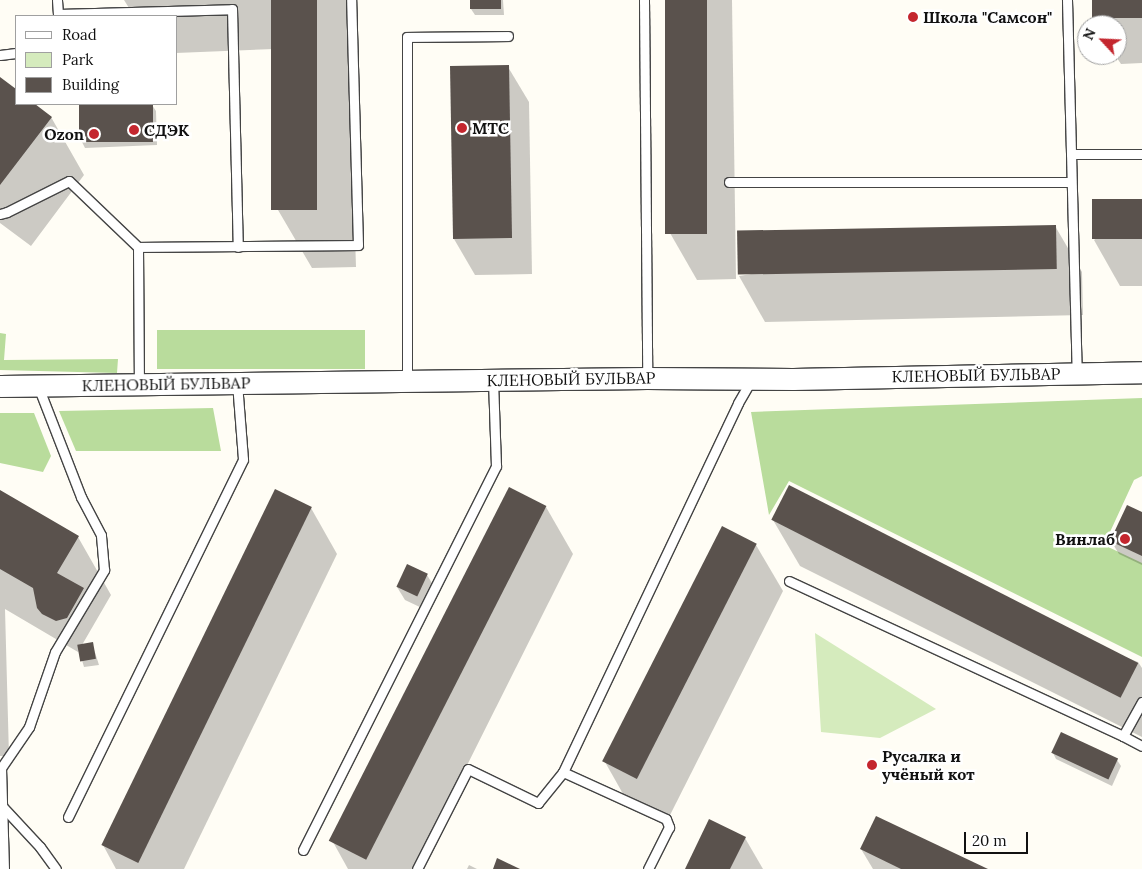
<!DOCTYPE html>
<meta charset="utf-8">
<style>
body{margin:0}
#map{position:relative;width:1142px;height:869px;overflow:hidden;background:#fffdf5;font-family:Lora,serif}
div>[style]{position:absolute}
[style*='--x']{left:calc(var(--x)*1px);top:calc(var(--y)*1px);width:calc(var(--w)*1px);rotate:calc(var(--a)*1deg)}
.green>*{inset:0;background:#d5ebbd}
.forest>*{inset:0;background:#b9dc9c;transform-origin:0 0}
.shadow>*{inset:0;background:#0003}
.building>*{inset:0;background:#5a524d;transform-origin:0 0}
.roads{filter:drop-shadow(1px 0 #444) drop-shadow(-1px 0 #444) drop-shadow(0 1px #444) drop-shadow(0 -1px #444)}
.service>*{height:9px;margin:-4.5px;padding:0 4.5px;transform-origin:4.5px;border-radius:4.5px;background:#fff}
.tertiary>*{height:21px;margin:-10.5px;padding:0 10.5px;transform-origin:10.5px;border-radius:10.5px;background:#fff}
.dots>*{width:14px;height:14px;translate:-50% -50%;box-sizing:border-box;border:2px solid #fff;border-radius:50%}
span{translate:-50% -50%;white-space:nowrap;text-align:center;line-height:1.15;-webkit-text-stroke:5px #fff;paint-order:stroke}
.poi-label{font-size:16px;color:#111;font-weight:700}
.left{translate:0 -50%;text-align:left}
.right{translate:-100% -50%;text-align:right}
.street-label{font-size:16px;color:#111}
.legend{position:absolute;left:15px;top:15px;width:162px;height:90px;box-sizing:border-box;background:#fff;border:1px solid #a0a0a0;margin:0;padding:6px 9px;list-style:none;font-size:15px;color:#111}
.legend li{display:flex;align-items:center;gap:10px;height:25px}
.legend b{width:25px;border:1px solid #a0a0a0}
.north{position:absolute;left:1077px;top:15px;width:50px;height:50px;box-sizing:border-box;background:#fff;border:1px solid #a0a0a0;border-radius:50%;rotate:295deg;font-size:14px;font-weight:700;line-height:20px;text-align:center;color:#111}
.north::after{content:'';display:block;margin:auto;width:18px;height:22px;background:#c4262e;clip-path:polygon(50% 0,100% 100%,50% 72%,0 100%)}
.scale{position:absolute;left:964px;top:832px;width:64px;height:22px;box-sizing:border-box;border:2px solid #111;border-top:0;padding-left:6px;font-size:15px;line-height:18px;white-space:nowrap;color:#111;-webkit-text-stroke:4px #fff;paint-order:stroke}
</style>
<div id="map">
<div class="green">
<i style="clip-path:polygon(815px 633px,936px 709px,880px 738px,821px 732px)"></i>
</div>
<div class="forest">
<i style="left:157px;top:330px;width:208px;height:39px"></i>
<i style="clip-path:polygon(0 333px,6px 334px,4px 360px,118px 359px,117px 373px,0 370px)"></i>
<i style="clip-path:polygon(1142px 398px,1142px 476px,1134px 480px,1104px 545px,1142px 563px,1142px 657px,789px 481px,769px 515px,751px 412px)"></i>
<i style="clip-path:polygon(213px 408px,221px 451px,76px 451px,59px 411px)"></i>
<i style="clip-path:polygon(0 413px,34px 413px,51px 456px,43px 472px,0 463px)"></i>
</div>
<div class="shadow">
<i style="clip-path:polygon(124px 0,346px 0,348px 5px,356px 267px,312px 268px,278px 210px,274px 49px,176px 53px,176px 16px,134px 16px)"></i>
<i style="clip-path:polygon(471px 0,503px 0,504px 15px,475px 15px,471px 9px)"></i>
<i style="clip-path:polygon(667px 0,732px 0,736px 279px,697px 280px,670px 233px)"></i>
<i style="clip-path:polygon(1094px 0,1142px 0,1142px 63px,1121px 64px,1115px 55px,1117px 25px,1098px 25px,1094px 18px)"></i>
<i style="clip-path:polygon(508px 67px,529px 102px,532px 274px,475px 275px,454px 239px,451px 68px)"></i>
<i style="clip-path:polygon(0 78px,16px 91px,16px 104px,33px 104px,51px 117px,84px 175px,31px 246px,0 223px)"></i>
<i style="clip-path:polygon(80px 104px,152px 105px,156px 111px,157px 145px,85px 148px,82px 142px)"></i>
<i style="clip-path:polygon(1142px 200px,1142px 286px,1120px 286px,1094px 240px)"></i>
<i style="clip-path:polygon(1055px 226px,1082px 272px,1083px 315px,765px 322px,739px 276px)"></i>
<i style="clip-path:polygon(0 491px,78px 537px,111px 595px,82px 645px,92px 643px,99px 665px,84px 667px,79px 650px,78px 652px,5px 609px,9px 756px,0 756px)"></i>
<i style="clip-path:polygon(546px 507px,573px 554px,415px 869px,348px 869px,333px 842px)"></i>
<i style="clip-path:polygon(311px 508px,337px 554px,184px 869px,116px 869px,103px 845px)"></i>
<i style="clip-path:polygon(1142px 513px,1142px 565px,1119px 554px,1111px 541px)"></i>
<i style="clip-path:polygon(773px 520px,1138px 662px,1142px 668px,1142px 737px,800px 566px)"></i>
<i style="clip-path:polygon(756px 545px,783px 591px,665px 825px,631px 808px,605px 762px)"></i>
<i style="clip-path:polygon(427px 575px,435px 588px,424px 609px,405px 600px,397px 587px)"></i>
<i style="clip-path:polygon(1053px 753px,1117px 760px,1121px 766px,1112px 786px,1056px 759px)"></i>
<i style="clip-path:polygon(745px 838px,763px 869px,686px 869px)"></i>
<i style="clip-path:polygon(861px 849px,985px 869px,873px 869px)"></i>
<i style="clip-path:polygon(469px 865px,477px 869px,467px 869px)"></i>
</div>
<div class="building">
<i style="left:271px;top:0;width:46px;height:210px"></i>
<i style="left:470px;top:0;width:31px;height:9px"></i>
<i style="left:665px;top:0;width:42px;height:234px"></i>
<i style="left:1092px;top:0;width:50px;height:18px"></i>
<i style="left:509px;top:65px;width:173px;height:59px;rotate:89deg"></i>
<i style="clip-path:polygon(0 77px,16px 89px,16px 104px,35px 104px,52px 117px,0 185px)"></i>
<i style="left:79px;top:104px;width:74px;height:38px"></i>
<i style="left:1142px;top:199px;width:40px;height:50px;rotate:90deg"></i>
<i style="left:1056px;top:225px;width:44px;height:319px;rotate:89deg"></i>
<i style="left:789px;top:485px;width:392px;height:39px;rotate:27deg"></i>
<i style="left:509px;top:487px;width:42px;height:397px;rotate:27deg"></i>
<i style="left:275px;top:489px;width:41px;height:396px;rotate:26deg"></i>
<i style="clip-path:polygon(0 490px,79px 536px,57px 573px,84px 588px,67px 618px,56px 621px,42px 614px,37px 608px,33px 588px,0 569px)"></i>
<i style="clip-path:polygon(1127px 505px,1142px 512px,1142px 556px,1110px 541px)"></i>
<i style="left:722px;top:526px;width:39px;height:264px;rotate:27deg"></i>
<i style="left:407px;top:564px;width:23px;height:25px;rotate:25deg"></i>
<i style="left:93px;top:642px;width:17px;height:16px;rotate:80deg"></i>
<i style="left:1061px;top:732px;width:63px;height:23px;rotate:25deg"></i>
<i style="clip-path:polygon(876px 816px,988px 869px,901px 869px,860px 849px)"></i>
<i style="clip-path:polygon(709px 819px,746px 837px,730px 869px,685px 869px)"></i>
<i style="clip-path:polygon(497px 858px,520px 869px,493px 869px)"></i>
</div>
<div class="roads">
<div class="service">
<i style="--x:57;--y:0;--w:14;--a:86"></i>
<i style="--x:644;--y:0;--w:377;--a:89.5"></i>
<i style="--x:1067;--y:0;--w:373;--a:88.5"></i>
<i style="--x:58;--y:16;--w:2;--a:-90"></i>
<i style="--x:58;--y:14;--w:174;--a:-1.6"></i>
<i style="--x:232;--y:9;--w:238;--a:88.6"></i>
<i style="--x:0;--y:55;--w:16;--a:-7"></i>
<i style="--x:1071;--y:154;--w:71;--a:0"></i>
<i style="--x:729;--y:182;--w:342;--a:0"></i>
<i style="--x:0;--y:214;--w:7;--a:-16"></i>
<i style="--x:7;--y:212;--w:69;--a:-26.6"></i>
<i style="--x:69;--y:181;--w:95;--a:43.7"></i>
<i style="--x:138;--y:247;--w:137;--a:89.6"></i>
<i style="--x:138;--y:247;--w:220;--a:-0.5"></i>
<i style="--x:358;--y:245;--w:245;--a:-91.6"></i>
<i style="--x:407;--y:381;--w:344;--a:-90"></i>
<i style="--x:407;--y:37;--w:101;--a:-0.6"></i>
<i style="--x:789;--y:581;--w:368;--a:24.9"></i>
<i style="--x:1123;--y:736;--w:39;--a:-61"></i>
<i style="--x:1123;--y:736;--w:21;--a:28"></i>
<i style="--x:563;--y:772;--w:113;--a:24.5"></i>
<i style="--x:666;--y:819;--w:9;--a:69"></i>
<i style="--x:669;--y:827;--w:47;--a:116.6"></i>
<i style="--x:1;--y:805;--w:57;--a:47.1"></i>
<i style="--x:40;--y:847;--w:27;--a:54"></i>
<i style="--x:68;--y:817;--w:398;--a:-63.9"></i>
<i style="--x:243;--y:459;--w:76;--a:-94.5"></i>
<i style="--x:303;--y:850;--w:430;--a:-63.3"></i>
<i style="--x:496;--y:466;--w:86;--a:-92"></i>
<i style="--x:4;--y:869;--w:101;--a:-91.7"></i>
<i style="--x:1;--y:768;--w:50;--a:-55.7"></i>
<i style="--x:29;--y:727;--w:79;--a:-70.9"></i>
<i style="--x:55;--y:652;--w:96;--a:-59.1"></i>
<i style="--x:104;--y:570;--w:35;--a:-95"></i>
<i style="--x:101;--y:535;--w:43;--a:-117.8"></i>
<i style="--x:81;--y:497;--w:119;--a:-111.2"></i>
<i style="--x:417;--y:869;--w:112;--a:-63"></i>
<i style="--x:468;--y:769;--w:78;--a:25.9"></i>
<i style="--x:538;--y:803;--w:40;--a:-51"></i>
<i style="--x:563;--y:772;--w:408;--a:-64.6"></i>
<i style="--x:738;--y:403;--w:28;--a:-60"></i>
</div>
<div class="tertiary">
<i style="--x:0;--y:386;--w:647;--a:-0.71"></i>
<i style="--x:647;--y:378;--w:146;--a:0.4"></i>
<i style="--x:793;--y:379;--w:349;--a:-1.1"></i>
</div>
</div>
<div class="dots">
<i style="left:913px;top:17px;background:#c4262e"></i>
<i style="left:462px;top:128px;background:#c4262e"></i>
<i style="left:134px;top:130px;background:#c4262e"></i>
<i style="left:94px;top:134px;background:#c4262e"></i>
<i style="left:1125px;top:539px;background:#c4262e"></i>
<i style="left:872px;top:765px;background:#c4262e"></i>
</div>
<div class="poi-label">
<span class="left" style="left:923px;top:17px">Школа "Самсон"</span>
<span class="left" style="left:472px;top:128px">МТС</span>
<span class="left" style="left:144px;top:130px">СДЭК</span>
<span class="right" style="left:84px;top:134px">Ozon</span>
<span class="right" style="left:1115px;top:539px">Винлаб</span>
<span class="left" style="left:882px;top:765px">Русалка и<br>учёный кот</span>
</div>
<div class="street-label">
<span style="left:976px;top:375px;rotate:-1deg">КЛЕНОВЫЙ БУЛЬВАР</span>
<span style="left:571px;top:379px;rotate:-1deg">КЛЕНОВЫЙ БУЛЬВАР</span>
<span style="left:166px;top:384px;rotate:-1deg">КЛЕНОВЫЙ БУЛЬВАР</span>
</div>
<ul class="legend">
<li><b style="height:6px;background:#fff"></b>Road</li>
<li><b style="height:14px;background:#d5ebbd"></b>Park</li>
<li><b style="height:14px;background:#5a524d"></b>Building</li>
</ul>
<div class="north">N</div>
<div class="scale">20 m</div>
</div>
